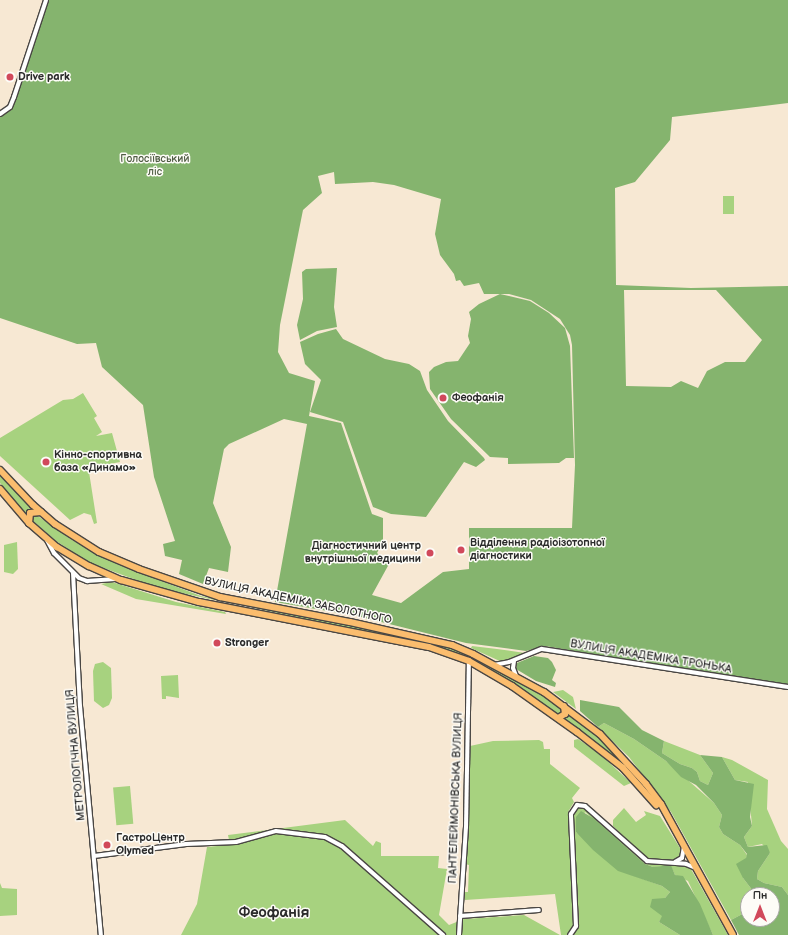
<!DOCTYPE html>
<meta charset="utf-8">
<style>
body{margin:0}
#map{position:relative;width:788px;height:935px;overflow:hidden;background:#f7e8d3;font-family:"Balsamiq Sans",sans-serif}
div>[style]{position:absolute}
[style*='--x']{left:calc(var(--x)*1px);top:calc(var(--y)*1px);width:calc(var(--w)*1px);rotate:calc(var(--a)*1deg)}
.green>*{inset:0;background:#a7d27f;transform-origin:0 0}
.forest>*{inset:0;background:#85b46e}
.roads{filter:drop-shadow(1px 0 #4a4744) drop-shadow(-1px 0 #4a4744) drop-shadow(0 1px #4a4744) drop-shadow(0 -1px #4a4744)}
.minor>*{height:4px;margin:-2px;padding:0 2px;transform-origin:2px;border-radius:2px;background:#fff}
.highway>*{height:6px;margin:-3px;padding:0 3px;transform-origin:3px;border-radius:3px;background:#fbbd6e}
.dots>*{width:11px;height:11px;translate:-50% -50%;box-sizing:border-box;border:2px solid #fdfcf7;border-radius:50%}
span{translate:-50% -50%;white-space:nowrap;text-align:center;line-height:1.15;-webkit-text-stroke:3px #fdfcf7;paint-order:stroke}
.poi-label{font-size:11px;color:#2b2b2b;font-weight:700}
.left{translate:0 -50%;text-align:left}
.right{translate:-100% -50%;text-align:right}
.park-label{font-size:11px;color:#505d44}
.street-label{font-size:11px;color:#2b2b2b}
.district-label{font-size:15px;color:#2b2b2b;font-weight:700}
.north{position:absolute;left:740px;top:887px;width:40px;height:40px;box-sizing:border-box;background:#fdfcf7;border:1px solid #a9a8a5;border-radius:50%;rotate:0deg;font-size:11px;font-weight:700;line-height:16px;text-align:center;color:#2b2b2b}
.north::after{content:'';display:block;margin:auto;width:14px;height:18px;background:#d1495b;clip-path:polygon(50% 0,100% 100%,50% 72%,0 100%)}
</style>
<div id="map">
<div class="green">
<i style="left:723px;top:196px;width:11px;height:18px"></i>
<i style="clip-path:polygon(83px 393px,97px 416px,94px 418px,102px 432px,96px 436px,112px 433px,120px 462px,99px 466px,89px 472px,97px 523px,94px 524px,91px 515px,84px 513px,70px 520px,0 456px,0 438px,63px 400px,73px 399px)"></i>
<i style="clip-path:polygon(0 476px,31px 508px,26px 514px,0 483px)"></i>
<i style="clip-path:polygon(35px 514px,72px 540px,119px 565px,201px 596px,243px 606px,158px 588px,90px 563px,56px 541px,32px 520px,31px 516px)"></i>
<i style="clip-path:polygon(17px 542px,18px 569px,13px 574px,4px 572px,4px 545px)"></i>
<i style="clip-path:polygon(112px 582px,176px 602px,225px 612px,226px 614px,136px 599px,101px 584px)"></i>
<i style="clip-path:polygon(245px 606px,350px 625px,448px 648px,476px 658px,530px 687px,559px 706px,562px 713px,558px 714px,486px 666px,447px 649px)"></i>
<i style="clip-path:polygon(472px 646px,497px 649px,525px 653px,502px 662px,471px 648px)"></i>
<i style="clip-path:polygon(103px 662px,111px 668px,112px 698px,109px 705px,103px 708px,94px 701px,93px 671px,95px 664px)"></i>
<i style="clip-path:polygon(178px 675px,179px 698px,166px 696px,166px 699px,162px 699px,161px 676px)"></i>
<i style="clip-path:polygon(563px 690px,573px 697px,576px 709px,553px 692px)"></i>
<i style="clip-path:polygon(569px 714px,586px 725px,617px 754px,651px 794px,616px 759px,564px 719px)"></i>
<i style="clip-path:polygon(604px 723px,634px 739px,666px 761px,714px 803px,722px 815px,719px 827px,723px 834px,740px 845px,747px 855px,743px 878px,756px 895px,748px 895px,748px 911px,731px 920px,671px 812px,629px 757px,598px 727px)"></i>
<i style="clip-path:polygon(578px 739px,600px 754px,631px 783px,624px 786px,574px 747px,574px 740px)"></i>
<i style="clip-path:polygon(539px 740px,543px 742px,544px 749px,550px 749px,550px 764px,580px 788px,572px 798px,574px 802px,568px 812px,574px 926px,567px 935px,561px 935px,555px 894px,465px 900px,464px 892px,468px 892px,469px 865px,465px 864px,470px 746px,493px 741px)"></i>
<i style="clip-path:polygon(664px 741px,700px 755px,713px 773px,708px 785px,700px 781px,697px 772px,692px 768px,680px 764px,662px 753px)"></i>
<i style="clip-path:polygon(722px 757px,732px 760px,768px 780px,767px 809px,781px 841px,788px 849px,788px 895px,782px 887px,764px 883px,757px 879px,758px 871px,770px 853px,762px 844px,748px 847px,744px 837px,752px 826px,748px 782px,735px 780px)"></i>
<i style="left:130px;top:786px;width:38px;height:17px;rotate:85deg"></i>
<i style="clip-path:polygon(578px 806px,585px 808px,646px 863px,683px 866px,691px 869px,728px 935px,713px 935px,688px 881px,675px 875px,671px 866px,653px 867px,645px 864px,585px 812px,576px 832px,632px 875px,662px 886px,670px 892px,665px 898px,663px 916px,659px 922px,680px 935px,573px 935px,579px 925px,573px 814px)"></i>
<i style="clip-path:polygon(624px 808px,636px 822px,646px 815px,644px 811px,660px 816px,680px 848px,681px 857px,674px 861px,647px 859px,613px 826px,613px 820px)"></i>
<i style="clip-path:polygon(345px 820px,373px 846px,376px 841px,381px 843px,381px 856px,439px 856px,438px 868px,447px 869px,439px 915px,449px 925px,464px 919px,524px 915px,560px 935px,181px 935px,197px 904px,207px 847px,237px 844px,236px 839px,229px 840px,228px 835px)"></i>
<i style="clip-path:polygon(0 883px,2px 888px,17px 889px,17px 915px,0 916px)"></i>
</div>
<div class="forest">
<i style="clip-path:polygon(evenodd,47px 0,788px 0,788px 103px,672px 117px,670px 140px,635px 182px,615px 188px,616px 285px,691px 288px,788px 286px,788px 685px,672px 668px,545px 646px,526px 651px,466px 643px,357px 616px,275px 602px,307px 424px,284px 419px,229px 444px,224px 449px,213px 503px,231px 547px,228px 572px,209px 568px,203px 584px,179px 574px,182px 560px,165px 556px,163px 544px,175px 541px,154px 477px,143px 405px,102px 367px,96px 343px,77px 344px,0 318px,0 116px,13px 103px,47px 0,334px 172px,335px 184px,373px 182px,394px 185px,441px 199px,435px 234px,440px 255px,454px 274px,456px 281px,460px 280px,464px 286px,479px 283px,484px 294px,509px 294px,531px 300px,560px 319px,570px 335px,572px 345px,575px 465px,572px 528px,469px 528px,469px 569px,443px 572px,401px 603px,372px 595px,389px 564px,377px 553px,383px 541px,383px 518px,372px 514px,341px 423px,309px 416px,315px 381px,289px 373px,278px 352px,280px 325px,303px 210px,322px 193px,318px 176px,334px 172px,47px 0,624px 290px,716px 290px,762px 340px,745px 362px,725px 362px,707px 371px,698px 388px,681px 381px,671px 387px,626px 386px,624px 290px)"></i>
<i style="clip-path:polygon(337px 268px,334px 307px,337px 327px,317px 331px,300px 340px,297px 325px,303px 299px,302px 272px,306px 269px)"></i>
<i style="clip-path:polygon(500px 294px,530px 301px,549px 313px,565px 328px,570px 346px,574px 458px,566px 458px,559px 463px,508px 464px,508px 458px,490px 457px,451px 419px,430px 389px,429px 372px,434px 367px,446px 362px,458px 361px,470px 343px,468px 336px,471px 319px,469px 312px,479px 304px)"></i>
<i style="clip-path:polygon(336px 329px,343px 339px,385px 359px,409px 364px,420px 371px,427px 390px,448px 421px,484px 458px,485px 460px,476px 467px,464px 462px,426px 517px,391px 514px,373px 507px,343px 422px,310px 412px,321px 380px,305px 364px,300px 342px,318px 334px)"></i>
<i style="clip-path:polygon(534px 656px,548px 658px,552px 662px,556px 670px,552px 680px,556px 683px,555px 687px,536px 681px,516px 669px,517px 663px)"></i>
<i style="clip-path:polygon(580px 700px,619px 707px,642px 730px,664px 741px,662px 753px,680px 764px,692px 768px,697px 772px,700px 781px,708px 785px,713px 773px,700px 755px,722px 757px,735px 780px,754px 784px,750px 817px,752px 826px,744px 837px,748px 847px,767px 845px,770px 853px,758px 871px,757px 879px,764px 883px,782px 887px,788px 895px,788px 935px,739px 935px,731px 920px,748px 911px,748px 919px,772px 919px,772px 895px,756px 895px,743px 878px,736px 864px,746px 858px,747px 854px,740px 845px,723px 834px,719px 827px,722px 815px,714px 803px,696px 785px,681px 777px,666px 761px,634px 739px,604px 723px,598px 727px,580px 711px)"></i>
<i style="clip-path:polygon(581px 811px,593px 818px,645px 864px,653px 867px,671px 865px,675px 875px,683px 876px,700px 904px,713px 935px,680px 935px,659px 922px,662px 916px,650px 907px,652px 899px,665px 898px,670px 892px,662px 886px,618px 871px,593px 850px,576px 832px,576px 817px)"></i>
</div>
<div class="roads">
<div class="minor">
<i style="--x:0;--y:114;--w:12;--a:-35"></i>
<i style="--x:10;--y:107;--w:11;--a:-68"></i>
<i style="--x:14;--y:97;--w:102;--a:-71.7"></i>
<i style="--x:47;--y:540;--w:15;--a:62"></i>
<i style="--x:54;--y:553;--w:35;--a:45"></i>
<i style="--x:79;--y:578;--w:9;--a:21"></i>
<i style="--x:87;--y:581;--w:28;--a:-4"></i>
<i style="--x:73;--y:573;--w:133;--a:87"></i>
<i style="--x:80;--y:706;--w:230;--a:84.8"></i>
<i style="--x:514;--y:661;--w:7;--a:98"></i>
<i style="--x:513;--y:668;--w:9;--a:69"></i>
<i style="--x:494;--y:665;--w:15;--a:-11"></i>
<i style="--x:509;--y:662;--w:35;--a:-22"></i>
<i style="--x:542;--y:649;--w:249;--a:8.8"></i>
<i style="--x:94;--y:856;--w:93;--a:-7.4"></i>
<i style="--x:186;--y:844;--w:50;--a:-2.3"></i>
<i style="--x:236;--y:842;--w:41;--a:-15.4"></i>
<i style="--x:276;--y:831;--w:49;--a:7"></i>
<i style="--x:325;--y:837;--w:19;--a:28"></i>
<i style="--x:342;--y:846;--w:135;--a:41.4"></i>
<i style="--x:675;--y:862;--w:8;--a:-30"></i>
<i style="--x:682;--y:858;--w:11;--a:-80"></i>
<i style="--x:460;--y:916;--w:79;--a:-4.3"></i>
<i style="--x:459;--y:935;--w:108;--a:-86.3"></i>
<i style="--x:466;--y:827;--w:166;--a:-89"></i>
<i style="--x:570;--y:935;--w:11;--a:-56"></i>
<i style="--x:576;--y:926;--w:112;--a:-92.6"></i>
<i style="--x:571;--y:814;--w:11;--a:-56"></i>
<i style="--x:577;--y:805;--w:8;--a:7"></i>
<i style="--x:585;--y:806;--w:83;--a:41.6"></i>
<i style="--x:647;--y:861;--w:39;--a:4"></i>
<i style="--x:686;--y:864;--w:11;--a:22"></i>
</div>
<div class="highway">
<i style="--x:0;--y:470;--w:48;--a:46.7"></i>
<i style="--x:33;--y:505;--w:29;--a:41"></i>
<i style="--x:55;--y:524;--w:52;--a:32.5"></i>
<i style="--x:99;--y:552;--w:43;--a:23"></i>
<i style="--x:139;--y:569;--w:86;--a:19.1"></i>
<i style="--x:220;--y:597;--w:132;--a:10.9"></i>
<i style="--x:350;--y:622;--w:105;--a:12.7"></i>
<i style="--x:452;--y:645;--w:23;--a:23"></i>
<i style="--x:473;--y:654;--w:81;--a:28.2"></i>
<i style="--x:544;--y:692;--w:70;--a:36.9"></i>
<i style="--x:600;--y:734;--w:68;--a:47.4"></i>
<i style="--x:646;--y:784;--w:25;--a:53"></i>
<i style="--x:661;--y:804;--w:149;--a:61.2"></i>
<i style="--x:0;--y:489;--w:45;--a:49.5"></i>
<i style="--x:29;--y:523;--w:37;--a:41"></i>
<i style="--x:57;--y:547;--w:37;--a:31"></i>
<i style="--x:89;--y:566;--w:35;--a:24"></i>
<i style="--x:121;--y:580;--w:81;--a:15.8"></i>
<i style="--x:199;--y:602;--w:234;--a:11.1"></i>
<i style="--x:429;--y:647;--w:42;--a:19.3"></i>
<i style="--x:469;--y:661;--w:50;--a:30.2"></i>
<i style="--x:512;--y:686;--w:80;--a:35.3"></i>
<i style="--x:577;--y:732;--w:58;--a:38"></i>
<i style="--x:623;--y:768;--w:50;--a:48.3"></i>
<i style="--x:29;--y:523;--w:10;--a:-84"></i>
<i style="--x:30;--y:513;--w:11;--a:-5"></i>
<i style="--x:558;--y:718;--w:8;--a:-30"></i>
<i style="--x:565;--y:714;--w:8;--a:-97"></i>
</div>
</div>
<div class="dots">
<i style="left:10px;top:77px;background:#d1495b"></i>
<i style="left:443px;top:398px;background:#d1495b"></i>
<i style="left:46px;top:462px;background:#d1495b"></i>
<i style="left:461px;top:550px;background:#d1495b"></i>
<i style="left:430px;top:553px;background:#d1495b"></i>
<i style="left:217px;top:643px;background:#d1495b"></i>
<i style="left:107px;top:845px;background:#d1495b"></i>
</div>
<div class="poi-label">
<span class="left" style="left:18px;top:77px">Drive park</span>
<span class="left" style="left:452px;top:398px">Феофанія</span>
<span class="left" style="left:54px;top:462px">Кінно-спортивна<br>база «Динамо»</span>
<span class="left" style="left:470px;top:550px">Відділення радіоізотопної<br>діагностики</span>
<span class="right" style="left:421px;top:553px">Діагностичний центр<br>внутрішньої медицини</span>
<span class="left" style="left:225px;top:643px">Stronger</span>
<span class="left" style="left:116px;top:845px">ГастроЦентр<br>Olymed</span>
</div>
<div class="park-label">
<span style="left:155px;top:166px">Голосіївський<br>ліс</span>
</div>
<div class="street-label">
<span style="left:298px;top:601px;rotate:12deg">ВУЛИЦЯ АКАДЕМІКА ЗАБОЛОТНОГО</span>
<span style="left:651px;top:657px;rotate:9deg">ВУЛИЦЯ АКАДЕМІКА ТРОНЬКА</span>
<span style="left:76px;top:755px;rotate:-95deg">МЕТРОЛОГІЧНА ВУЛИЦЯ</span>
<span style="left:456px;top:798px;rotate:-88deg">ПАНТЕЛЕЙМОНІВСЬКА ВУЛИЦЯ</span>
</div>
<div class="district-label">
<span style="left:274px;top:913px">Феофанія</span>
</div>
<div class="north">Пн</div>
</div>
